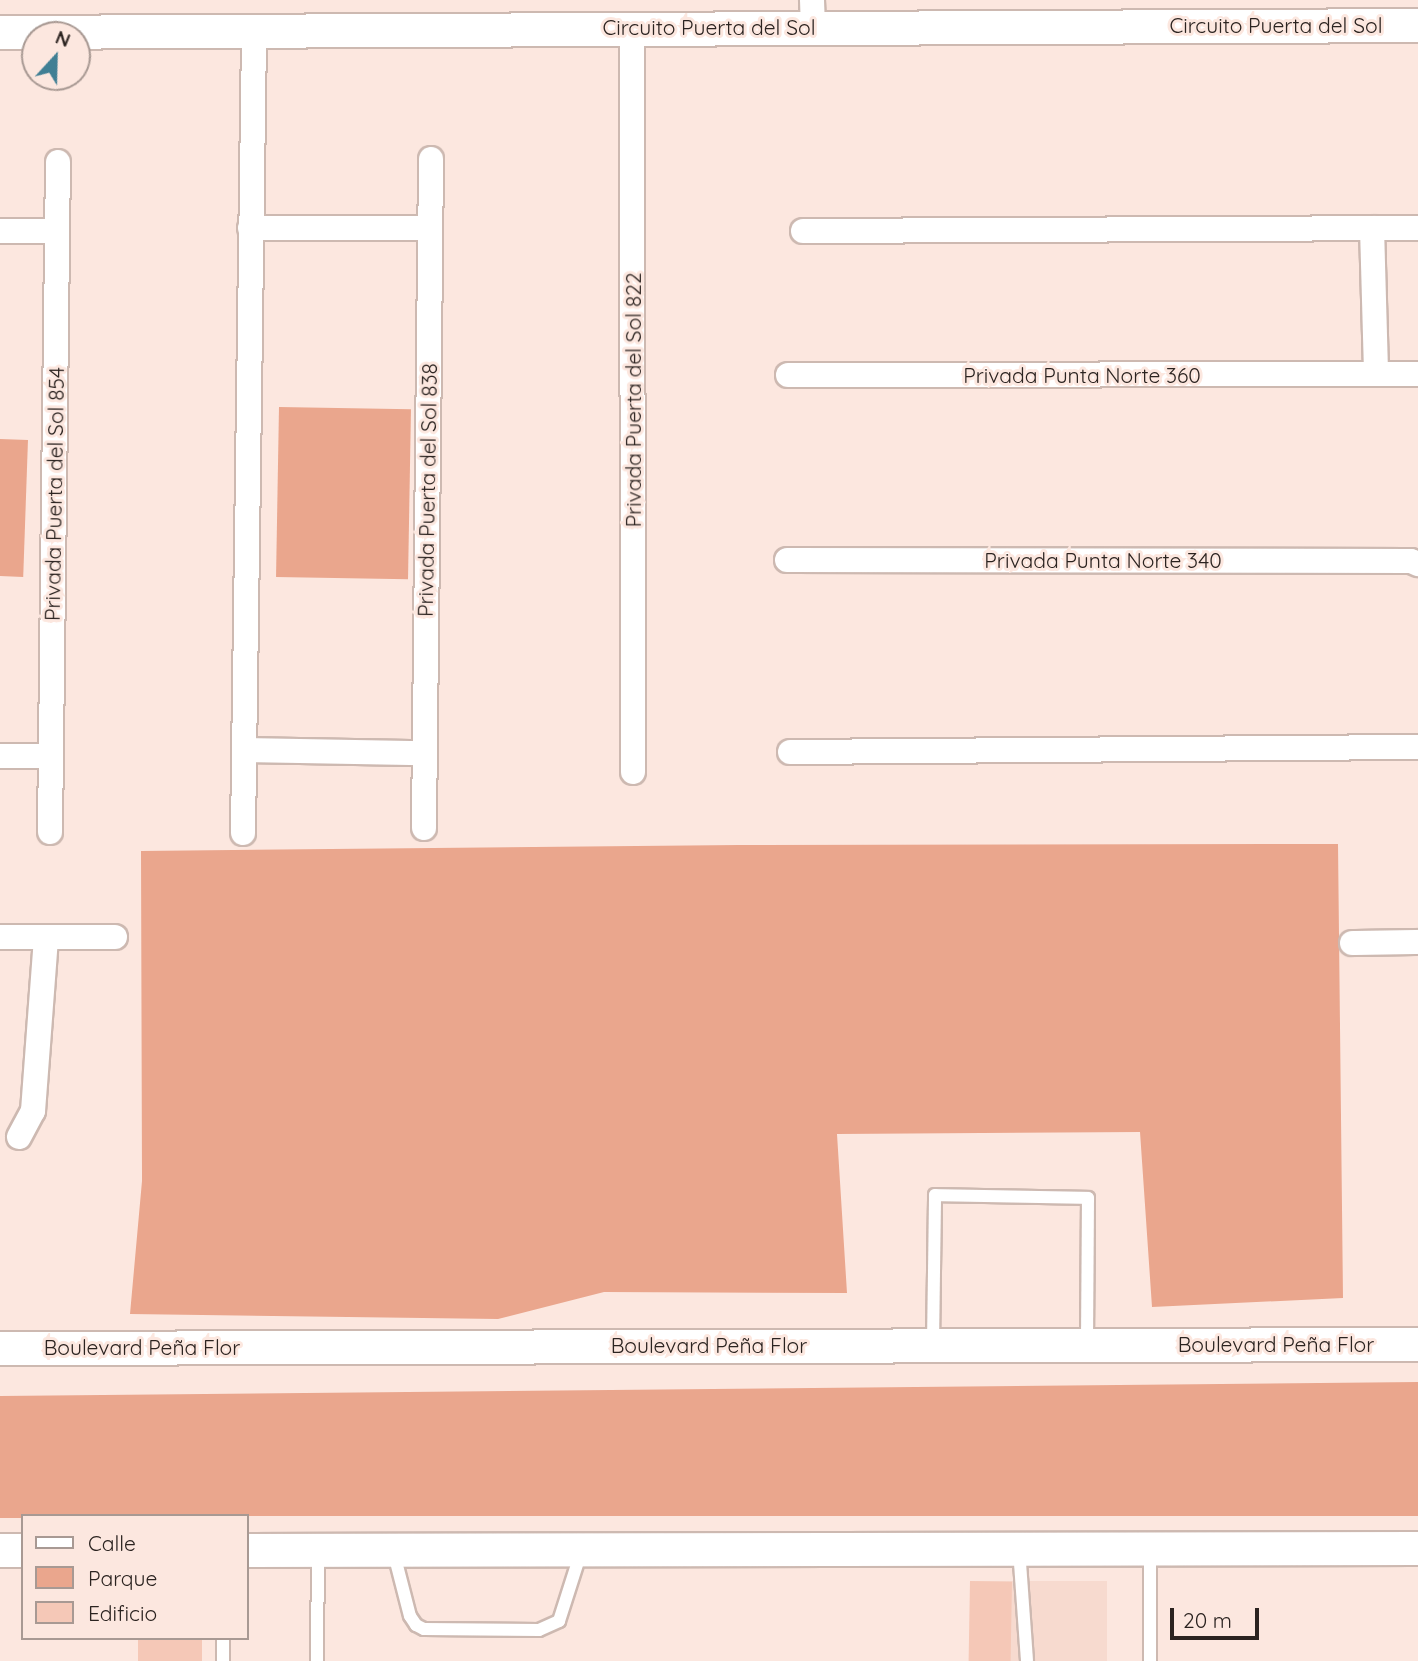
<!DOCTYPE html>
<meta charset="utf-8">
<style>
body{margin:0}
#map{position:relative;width:1418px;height:1661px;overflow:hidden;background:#fce7df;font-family:Quicksand,sans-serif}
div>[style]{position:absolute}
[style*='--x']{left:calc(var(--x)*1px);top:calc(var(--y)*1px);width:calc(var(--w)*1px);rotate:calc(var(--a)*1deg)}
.built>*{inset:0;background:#f7dacf;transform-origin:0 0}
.green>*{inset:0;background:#eaa68d;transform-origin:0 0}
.building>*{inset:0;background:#f5c8b7;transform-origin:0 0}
.roads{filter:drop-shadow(2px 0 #cdb9b1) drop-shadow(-2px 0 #cdb9b1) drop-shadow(0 2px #cdb9b1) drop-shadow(0 -2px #cdb9b1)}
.lane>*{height:12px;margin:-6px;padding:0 6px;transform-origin:6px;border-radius:6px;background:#fff}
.street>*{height:24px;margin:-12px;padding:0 12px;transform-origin:12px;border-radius:12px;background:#fff}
.secondary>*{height:33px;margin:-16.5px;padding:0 16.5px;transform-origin:16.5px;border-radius:16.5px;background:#fff}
span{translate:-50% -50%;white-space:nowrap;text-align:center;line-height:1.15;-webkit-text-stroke:6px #fce7df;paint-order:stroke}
.street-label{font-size:21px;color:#2b2320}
.legend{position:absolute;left:21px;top:1514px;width:228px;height:126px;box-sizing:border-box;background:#fce7df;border:2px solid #a89993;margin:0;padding:9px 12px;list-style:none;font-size:21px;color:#2b2320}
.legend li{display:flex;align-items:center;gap:14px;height:35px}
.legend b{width:35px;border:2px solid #a89993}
.north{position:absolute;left:21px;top:21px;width:70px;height:70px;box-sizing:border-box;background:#fce7df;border:2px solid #a89993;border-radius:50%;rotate:22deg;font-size:19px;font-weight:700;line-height:28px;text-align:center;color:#2b2320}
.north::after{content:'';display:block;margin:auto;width:24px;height:32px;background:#407f94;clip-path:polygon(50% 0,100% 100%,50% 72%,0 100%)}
.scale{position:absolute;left:1170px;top:1608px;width:89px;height:32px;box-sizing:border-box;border:4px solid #2b2320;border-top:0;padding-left:9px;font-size:21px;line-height:24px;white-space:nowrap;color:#2b2320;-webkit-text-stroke:5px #fce7df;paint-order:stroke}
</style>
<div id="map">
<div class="built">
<i style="left:970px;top:1581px;width:137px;height:80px"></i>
</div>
<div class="green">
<i style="left:279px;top:407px;width:132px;height:170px;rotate:1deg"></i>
<i style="left:0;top:439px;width:28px;height:137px;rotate:2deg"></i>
<i style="clip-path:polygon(1338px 844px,1343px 1298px,1152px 1307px,1140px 1132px,837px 1134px,847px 1293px,604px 1292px,498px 1319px,130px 1314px,142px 1181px,141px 851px,739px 845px)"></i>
<i style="clip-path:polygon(1418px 1382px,1418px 1516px,23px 1516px,23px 1518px,0 1518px,0 1396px)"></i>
</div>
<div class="building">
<i style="left:970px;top:1581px;width:42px;height:80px;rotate:1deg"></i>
<i style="left:138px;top:1638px;width:64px;height:23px"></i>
</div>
<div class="roads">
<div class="lane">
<i style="--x:933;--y:1343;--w:148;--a:-89.2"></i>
<i style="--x:935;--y:1195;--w:153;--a:1.1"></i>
<i style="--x:1088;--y:1198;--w:146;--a:90.4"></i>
<i style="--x:1019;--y:1549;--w:112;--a:85.9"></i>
<i style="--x:1150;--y:1549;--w:112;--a:90"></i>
<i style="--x:393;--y:1550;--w:68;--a:75.6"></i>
<i style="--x:410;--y:1616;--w:11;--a:56"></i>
<i style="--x:416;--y:1625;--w:9;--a:27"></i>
<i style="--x:424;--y:1629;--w:115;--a:0.5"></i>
<i style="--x:539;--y:1630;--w:22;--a:-24"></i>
<i style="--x:559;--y:1621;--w:72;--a:-72.3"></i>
<i style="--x:223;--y:1638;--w:23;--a:90"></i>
<i style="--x:317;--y:1661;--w:108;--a:-89.5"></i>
</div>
<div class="street">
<i style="--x:812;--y:0;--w:26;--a:88"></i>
<i style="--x:632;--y:28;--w:744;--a:89.92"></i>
<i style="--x:250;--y:228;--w:180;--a:0"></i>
<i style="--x:1372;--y:228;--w:146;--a:88.4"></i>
<i style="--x:0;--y:231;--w:57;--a:0"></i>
<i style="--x:803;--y:231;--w:615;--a:-0.28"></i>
<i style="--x:788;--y:375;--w:630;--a:-0.09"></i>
<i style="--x:787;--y:560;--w:624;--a:0.09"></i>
<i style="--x:1411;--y:561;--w:8;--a:23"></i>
<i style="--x:244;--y:750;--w:180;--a:1"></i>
<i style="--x:790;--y:752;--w:628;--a:-0.46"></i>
<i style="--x:0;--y:756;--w:51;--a:0"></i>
<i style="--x:424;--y:828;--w:669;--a:-89.4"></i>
<i style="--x:50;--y:832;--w:670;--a:-89.32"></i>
<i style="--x:243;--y:833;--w:802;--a:-89.21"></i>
<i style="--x:0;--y:937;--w:115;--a:0"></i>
<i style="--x:1352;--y:943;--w:66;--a:-0.9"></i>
<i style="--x:19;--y:1137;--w:30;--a:-62"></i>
<i style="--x:33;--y:1111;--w:174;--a:-85.7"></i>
</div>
<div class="secondary">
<i style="--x:0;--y:32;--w:1418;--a:-0.28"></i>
<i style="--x:0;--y:1348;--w:1418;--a:-0.16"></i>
<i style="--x:0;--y:1550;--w:23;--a:0"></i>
<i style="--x:247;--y:1550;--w:1171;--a:-0.1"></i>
</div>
</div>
<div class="street-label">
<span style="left:1276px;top:25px">Circuito Puerta del Sol</span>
<span style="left:709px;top:27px">Circuito Puerta del Sol</span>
<span style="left:1082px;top:375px">Privada Punta Norte 360</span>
<span style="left:633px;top:400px;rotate:-90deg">Privada Puerta del Sol 822</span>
<span style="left:427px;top:490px;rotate:-89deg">Privada Puerta del Sol 838</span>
<span style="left:54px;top:494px;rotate:-89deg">Privada Puerta del Sol 854</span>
<span style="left:1103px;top:560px">Privada Punta Norte 340</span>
<span style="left:1276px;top:1344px">Boulevard Peña Flor</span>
<span style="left:709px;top:1345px">Boulevard Peña Flor</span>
<span style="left:142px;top:1347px">Boulevard Peña Flor</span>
</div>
<ul class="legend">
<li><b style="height:9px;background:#fff"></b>Calle</li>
<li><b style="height:19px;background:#eaa68d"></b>Parque</li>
<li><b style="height:19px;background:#f5c8b7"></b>Edificio</li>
</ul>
<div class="north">N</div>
<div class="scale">20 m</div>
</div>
